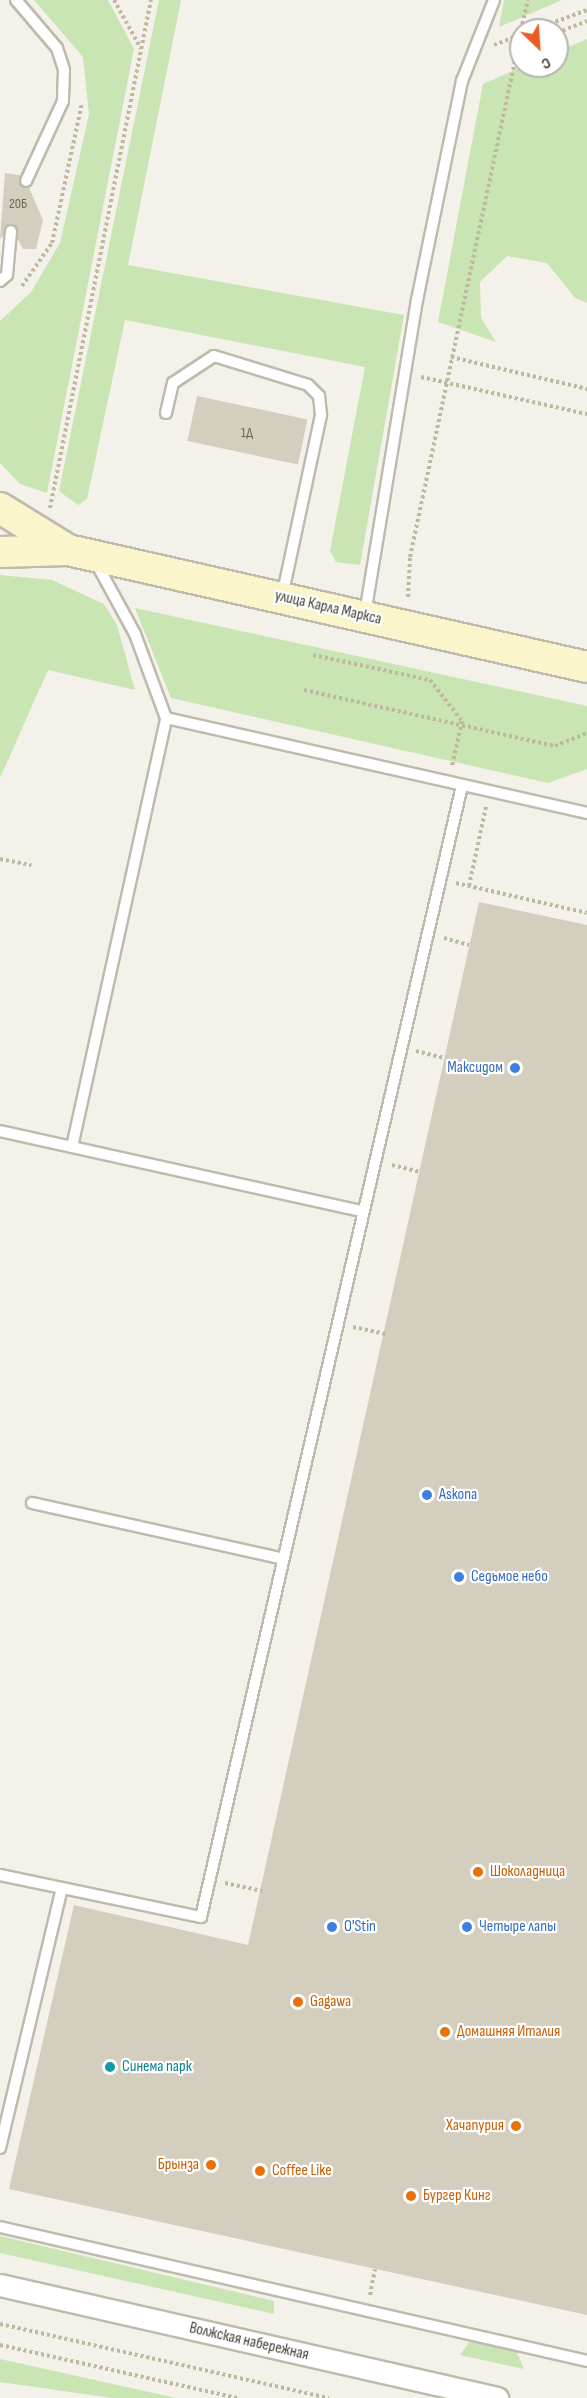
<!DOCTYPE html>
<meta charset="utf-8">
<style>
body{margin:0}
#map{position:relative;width:587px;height:2398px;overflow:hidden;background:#f3f1e9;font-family:"Sofia Sans Condensed",sans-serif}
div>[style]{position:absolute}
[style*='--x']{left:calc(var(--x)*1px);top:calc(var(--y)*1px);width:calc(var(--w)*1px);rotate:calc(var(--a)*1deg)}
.green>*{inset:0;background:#c9e5b4}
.building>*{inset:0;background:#d4cebf;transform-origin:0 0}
.path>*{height:4px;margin-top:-2px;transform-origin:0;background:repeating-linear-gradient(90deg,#bfb79e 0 3px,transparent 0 6px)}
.roads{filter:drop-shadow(2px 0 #bebaac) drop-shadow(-2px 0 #bebaac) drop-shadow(0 2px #bebaac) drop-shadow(0 -2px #bebaac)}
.lane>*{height:10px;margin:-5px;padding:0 5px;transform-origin:5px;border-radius:5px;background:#fff}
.street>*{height:21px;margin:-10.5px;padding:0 10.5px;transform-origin:10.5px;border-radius:10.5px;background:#fff}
.secondary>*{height:30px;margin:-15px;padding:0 15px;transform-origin:15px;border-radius:15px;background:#fbf5cb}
.dots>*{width:16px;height:16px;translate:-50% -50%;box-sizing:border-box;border:3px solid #fff;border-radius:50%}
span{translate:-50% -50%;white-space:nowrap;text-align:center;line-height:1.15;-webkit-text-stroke:4.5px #fff;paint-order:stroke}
.number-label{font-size:14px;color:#6a655a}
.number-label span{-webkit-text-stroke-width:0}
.street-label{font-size:16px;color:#464238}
.shop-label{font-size:16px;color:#366cbe}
.right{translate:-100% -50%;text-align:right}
.left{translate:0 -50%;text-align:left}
.food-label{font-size:16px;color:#c56008}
.culture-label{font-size:16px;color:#0d838f}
.north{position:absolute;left:509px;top:18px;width:60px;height:60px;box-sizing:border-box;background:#fff;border:2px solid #b5b3af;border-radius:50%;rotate:155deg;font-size:16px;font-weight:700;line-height:24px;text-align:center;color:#464238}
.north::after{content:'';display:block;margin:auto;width:21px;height:27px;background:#ec5b26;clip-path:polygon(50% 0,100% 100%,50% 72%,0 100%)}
</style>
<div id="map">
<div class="green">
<i style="clip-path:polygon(34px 0,108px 0,134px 49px,47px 493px,20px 484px,0 463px,0 321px,31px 292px,60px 243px,89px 114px,83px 57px)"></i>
<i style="clip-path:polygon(159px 0,181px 0,128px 265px,404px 315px,360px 565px,336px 562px,330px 551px,365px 367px,125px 320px,87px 499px,78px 505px,59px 491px)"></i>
<i style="clip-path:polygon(504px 0,562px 0,499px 27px)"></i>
<i style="clip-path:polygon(587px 39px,587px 303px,575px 298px,547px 263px,507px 256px,480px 282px,481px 318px,496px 342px,438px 322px,483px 84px,524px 66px,557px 66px,557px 52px)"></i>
<i style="clip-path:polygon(0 575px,52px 580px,104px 604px,117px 625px,135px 690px,48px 670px,0 778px)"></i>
<i style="clip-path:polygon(135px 608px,587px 706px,587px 769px,548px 783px,171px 698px)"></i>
<i style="clip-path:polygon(0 2236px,274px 2301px,274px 2314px,0 2253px)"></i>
<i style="clip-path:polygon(470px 2341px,516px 2351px,524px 2369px,460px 2355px)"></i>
<i style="clip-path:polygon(0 2359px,176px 2398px,112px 2398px,0 2382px)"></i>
</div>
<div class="building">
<i style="clip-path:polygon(5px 173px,24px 176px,43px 220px,36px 249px,23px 249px,13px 230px,0 238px)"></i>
<i style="left:197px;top:396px;width:113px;height:46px;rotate:12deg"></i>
<i style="clip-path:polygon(479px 902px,587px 925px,587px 2315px,9px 2189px,74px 1905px,248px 1945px)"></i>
</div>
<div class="path">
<i style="--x:114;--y:0;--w:56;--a:61.1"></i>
<i style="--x:521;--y:30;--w:31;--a:-77"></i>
<i style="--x:533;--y:30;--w:58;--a:-20.3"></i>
<i style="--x:557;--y:33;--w:32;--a:-22"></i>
<i style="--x:494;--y:45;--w:28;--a:-21"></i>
<i style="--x:22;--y:286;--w:52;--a:-55.1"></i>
<i style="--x:52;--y:243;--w:143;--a:-77.9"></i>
<i style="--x:451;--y:357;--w:140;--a:13.2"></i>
<i style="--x:421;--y:377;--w:170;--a:12.6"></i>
<i style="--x:50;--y:508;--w:518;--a:-78.76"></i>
<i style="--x:408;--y:597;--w:40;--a:-87.1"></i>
<i style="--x:410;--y:557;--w:537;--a:-78.06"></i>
<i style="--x:313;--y:655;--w:120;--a:12.1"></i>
<i style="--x:430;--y:680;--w:52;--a:52"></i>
<i style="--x:462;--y:721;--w:46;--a:102.5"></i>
<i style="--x:304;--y:690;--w:257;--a:12.6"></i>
<i style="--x:555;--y:746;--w:35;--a:-22"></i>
<i style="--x:0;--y:859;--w:32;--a:11"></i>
<i style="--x:456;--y:883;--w:134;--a:12.9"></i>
<i style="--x:469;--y:886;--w:81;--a:-77.9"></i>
<i style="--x:444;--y:938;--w:26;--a:16"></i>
<i style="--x:416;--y:1051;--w:30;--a:14"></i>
<i style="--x:392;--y:1165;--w:29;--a:14"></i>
<i style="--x:353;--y:1327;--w:35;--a:12"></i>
<i style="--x:225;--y:1883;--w:38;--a:12"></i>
<i style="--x:370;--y:2295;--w:26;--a:-79"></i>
<i style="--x:0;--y:2324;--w:337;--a:12.7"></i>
<i style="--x:0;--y:2345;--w:243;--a:12.6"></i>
</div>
<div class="roads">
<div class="lane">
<i style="--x:16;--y:0;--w:63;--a:49.5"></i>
<i style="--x:57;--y:48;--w:23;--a:72"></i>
<i style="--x:64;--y:70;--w:31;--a:92"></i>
<i style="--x:63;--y:101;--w:88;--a:114.8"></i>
<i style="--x:0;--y:281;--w:9;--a:-41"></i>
<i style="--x:7;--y:275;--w:44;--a:-84.8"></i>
<i style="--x:166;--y:413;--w:31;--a:-77"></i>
<i style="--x:173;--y:383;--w:49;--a:-33.4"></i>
<i style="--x:214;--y:356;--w:98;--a:17.1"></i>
<i style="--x:308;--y:385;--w:16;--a:45"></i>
<i style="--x:319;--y:396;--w:19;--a:84"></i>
<i style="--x:321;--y:415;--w:186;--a:102.1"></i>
<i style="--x:365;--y:614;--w:318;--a:-80.6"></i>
<i style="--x:417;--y:300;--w:224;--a:-78.4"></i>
<i style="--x:462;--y:81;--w:87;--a:-68.4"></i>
<i style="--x:166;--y:718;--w:432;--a:12.7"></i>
<i style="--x:0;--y:1131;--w:370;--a:12.5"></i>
<i style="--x:72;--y:1147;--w:439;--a:-77.6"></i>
<i style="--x:166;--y:718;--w:90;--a:-110.3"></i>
<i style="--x:135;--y:634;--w:83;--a:-118.7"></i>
<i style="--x:32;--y:1503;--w:254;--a:12.5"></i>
<i style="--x:0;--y:1875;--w:63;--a:11.8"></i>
<i style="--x:0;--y:2148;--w:267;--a:-76.6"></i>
<i style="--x:62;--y:1888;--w:142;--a:11.8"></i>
<i style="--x:201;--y:1917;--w:1161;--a:-77.01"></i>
<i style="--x:0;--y:2227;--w:602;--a:12.86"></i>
</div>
<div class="street">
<i style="--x:0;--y:2285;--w:510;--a:12.81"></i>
</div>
<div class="secondary">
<i style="--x:0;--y:508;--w:80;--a:31.7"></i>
<i style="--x:0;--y:552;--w:68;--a:-1.7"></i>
<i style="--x:68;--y:550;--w:532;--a:12.7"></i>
</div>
</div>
<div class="dots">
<i style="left:515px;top:1068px;background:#3f7fe0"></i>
<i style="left:427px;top:1495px;background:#3f7fe0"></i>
<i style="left:459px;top:1577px;background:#3f7fe0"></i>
<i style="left:478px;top:1872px;background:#e8710a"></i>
<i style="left:332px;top:1927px;background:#3f7fe0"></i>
<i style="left:467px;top:1927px;background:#3f7fe0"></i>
<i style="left:298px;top:2002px;background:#e8710a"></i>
<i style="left:445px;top:2032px;background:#e8710a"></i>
<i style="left:110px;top:2067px;background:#0f9aa8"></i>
<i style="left:516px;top:2126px;background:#e8710a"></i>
<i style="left:211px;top:2165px;background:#e8710a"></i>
<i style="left:260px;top:2171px;background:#e8710a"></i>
<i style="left:411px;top:2196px;background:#e8710a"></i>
</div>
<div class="number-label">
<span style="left:18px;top:204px">20Б</span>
<span style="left:247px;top:433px">1Д</span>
</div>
<div class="street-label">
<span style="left:328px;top:608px;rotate:13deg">улица Карла Маркса</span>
<span style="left:249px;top:2342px;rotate:13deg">Волжская набережная</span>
</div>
<div class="shop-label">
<span class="right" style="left:503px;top:1068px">Максидом</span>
<span class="left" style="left:439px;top:1495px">Askona</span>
<span class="left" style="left:471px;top:1577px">Седьмое небо</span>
<span class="left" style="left:344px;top:1927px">O'Stin</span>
<span class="left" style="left:479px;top:1927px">Четыре лапы</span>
</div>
<div class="food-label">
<span class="left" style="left:490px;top:1872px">Шоколадница</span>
<span class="left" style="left:310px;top:2002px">Gagawa</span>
<span class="left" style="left:457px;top:2032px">Домашняя Италия</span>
<span class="right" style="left:504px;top:2126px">Хачапурия</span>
<span class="right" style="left:199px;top:2165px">Брынза</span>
<span class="left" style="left:272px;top:2171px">Coffee Like</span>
<span class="left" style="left:423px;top:2196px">Бургер Кинг</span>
</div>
<div class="culture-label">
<span class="left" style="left:122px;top:2067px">Синема парк</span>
</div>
<div class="north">С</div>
</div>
